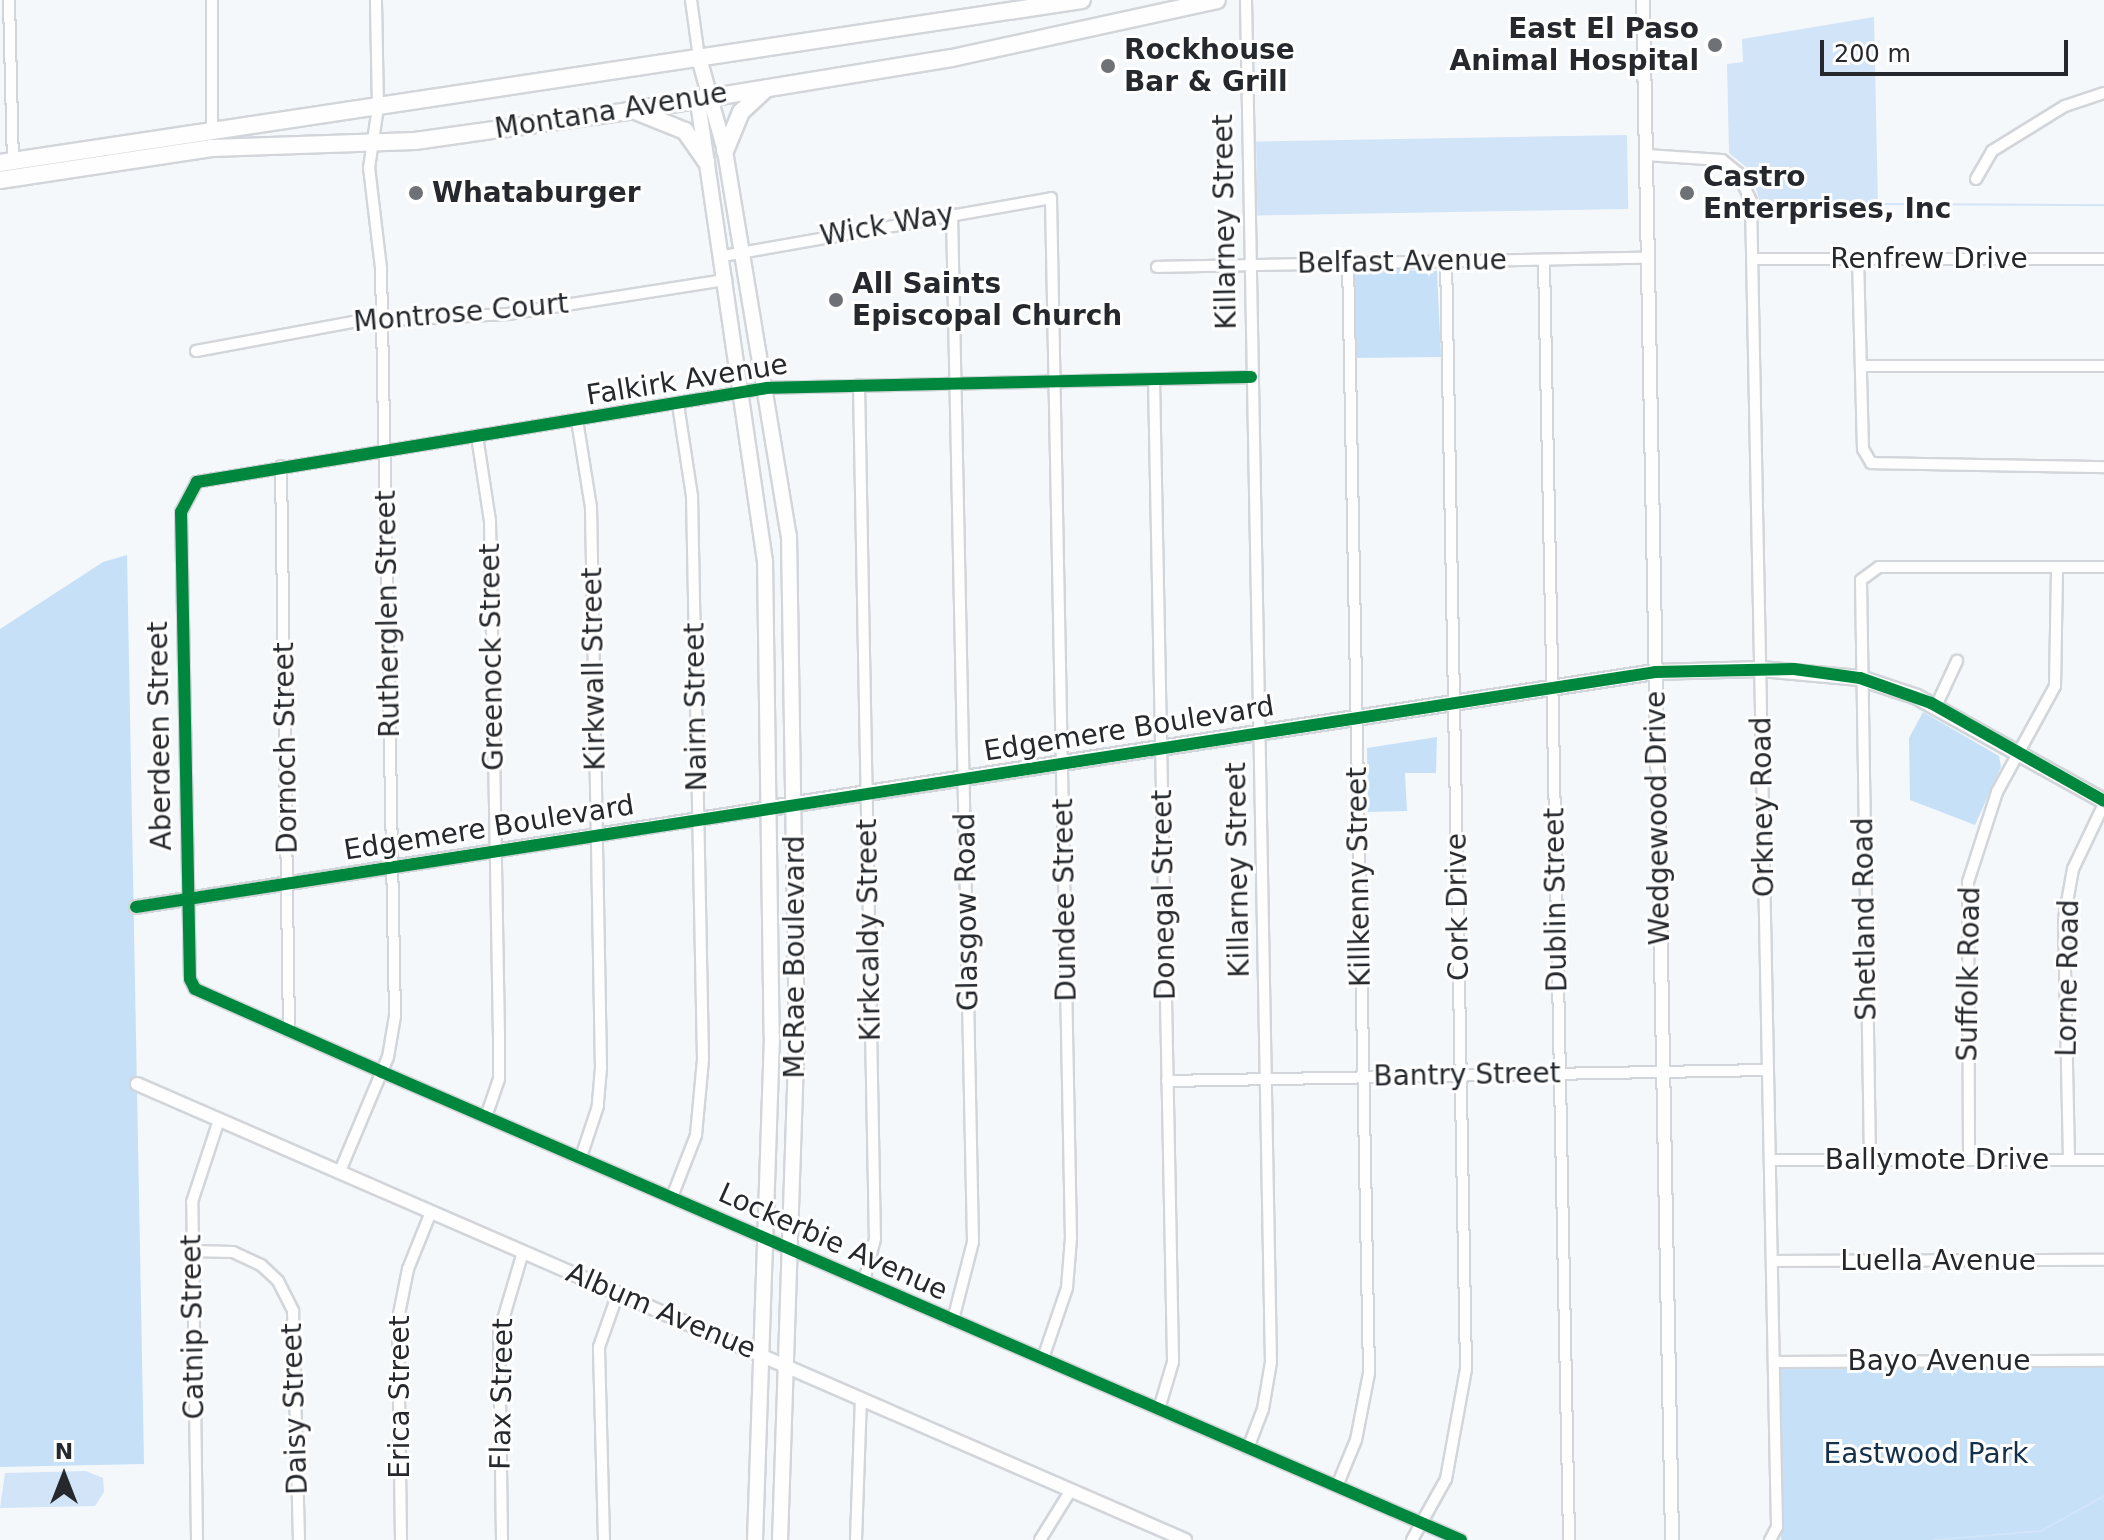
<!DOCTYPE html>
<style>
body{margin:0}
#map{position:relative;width:2104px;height:1540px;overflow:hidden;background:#f5f8fb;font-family:"DejaVu Sans",sans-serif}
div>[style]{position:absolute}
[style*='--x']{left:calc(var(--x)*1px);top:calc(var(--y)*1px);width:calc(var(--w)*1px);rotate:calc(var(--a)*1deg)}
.green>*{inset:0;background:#c6e0f8;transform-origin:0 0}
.water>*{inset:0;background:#d1e4f8;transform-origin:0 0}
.stream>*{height:2px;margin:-1px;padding:0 1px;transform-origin:1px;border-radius:1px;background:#d1e4f8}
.roads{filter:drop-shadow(2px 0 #d2d5d9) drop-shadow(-2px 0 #d2d5d9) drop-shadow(0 2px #d2d5d9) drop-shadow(0 -2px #d2d5d9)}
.minor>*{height:10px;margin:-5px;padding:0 5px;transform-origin:5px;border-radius:5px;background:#fefefe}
.tertiary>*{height:12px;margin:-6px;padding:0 6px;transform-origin:6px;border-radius:6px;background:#fefefe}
.secondary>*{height:14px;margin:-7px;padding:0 7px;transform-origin:7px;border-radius:7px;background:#fefefe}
.trunk>*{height:16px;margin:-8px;padding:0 8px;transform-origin:8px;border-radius:8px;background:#fefefe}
.cycleway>*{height:12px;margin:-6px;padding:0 6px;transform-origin:6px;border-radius:6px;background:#00873e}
.dots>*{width:22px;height:22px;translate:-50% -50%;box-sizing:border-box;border:4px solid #fff;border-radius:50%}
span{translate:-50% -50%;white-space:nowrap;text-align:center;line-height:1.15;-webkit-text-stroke:6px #fff;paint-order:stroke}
.poi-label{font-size:28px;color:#25292d;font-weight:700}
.right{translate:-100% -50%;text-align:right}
.left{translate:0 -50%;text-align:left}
.street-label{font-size:28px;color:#25292d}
.park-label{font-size:28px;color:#14314b}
.north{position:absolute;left:24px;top:1436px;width:80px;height:80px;-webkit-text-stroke:6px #fff;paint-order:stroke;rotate:0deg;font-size:22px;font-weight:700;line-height:32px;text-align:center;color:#25292d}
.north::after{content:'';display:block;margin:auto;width:28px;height:36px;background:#25292d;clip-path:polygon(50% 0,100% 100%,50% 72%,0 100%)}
.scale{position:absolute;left:1820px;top:40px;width:248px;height:36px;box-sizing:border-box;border:4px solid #25292d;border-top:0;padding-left:10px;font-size:24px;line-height:28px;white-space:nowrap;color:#25292d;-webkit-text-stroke:6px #fff;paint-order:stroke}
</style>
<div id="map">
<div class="green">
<i style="clip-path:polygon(1359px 269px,1437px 271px,1441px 357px,1355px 358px,1353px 275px)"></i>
<i style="clip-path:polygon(127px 555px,144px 1464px,0 1467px,0 629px,103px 562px)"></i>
<i style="clip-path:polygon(1923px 712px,1999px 756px,2001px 767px,1975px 825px,1910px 800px,1909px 738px)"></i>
<i style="clip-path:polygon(1437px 737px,1436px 773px,1405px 773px,1407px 811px,1368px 812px,1367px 748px)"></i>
<i style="left:2104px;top:1366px;width:174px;height:323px;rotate:90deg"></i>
</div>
<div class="water">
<i style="clip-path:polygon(1874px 17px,1878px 206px,1761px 206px,1751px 171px,1729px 153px,1727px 64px,1743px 62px,1742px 39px)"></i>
<i style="left:1627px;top:135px;width:74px;height:371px;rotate:89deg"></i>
<i style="clip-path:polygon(86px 1471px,103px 1478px,104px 1492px,95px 1506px,0 1508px,5px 1473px)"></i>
</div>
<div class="stream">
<i style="--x:1877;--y:204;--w:227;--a:0.3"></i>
<i style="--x:1934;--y:1540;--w:107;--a:-4.8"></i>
<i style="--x:2041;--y:1531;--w:72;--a:-29.1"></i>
</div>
<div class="roads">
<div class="minor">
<i style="--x:9;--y:0;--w:161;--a:88.6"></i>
<i style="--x:212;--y:0;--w:129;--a:90"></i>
<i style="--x:691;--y:0;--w:59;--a:82.1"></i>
<i style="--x:1246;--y:0;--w:1362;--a:88.95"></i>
<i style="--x:1271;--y:1362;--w:48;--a:99.7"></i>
<i style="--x:1263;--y:1409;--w:42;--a:111"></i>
<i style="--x:1646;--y:155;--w:76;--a:3.8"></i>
<i style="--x:1722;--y:160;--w:21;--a:39"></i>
<i style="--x:1738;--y:173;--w:31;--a:65"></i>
<i style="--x:1751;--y:201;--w:1277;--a:88.88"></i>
<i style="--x:1776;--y:1478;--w:49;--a:88.8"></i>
<i style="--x:1777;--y:1527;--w:15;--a:118"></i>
<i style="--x:1976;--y:179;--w:32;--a:-60"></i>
<i style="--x:1992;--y:151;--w:86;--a:-31.7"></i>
<i style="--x:2065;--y:106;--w:41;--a:-18.4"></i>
<i style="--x:952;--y:214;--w:1028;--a:88.83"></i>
<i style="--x:973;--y:1242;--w:81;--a:104.4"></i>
<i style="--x:723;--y:256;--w:333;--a:-10"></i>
<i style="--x:1051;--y:198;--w:1040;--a:88.9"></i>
<i style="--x:1071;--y:1238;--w:50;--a:94.6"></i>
<i style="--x:1067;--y:1288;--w:74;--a:108.9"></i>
<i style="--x:1754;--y:259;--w:350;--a:0"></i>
<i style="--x:1858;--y:259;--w:190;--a:88.5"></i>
<i style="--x:1863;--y:449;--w:16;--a:60"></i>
<i style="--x:1871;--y:463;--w:233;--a:1"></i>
<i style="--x:1544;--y:260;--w:1280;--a:88.88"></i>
<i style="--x:1157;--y:267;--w:491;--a:-1.1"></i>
<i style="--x:196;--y:351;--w:160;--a:-10.5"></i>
<i style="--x:353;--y:322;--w:155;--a:-3"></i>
<i style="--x:508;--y:314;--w:221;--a:-8.9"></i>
<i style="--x:1861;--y:366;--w:243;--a:0"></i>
<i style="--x:1251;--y:377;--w:484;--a:178.7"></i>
<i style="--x:767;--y:388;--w:578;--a:170.64"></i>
<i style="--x:197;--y:482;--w:34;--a:118"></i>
<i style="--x:181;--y:512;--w:467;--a:88.9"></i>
<i style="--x:190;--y:979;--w:11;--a:63"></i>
<i style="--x:195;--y:989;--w:205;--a:23.9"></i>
<i style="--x:382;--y:1072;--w:1176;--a:23.45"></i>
<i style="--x:1154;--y:379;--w:983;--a:88.89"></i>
<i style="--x:1173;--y:1362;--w:49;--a:106.6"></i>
<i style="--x:859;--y:385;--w:854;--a:88.93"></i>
<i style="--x:875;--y:1239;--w:43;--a:104.7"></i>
<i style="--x:577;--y:420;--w:88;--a:80.9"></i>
<i style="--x:591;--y:507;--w:561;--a:88.98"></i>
<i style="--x:601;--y:1068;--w:38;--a:95"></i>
<i style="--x:598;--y:1106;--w:54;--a:108.4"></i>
<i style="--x:477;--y:436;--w:86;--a:81.3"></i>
<i style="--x:490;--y:521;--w:517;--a:89"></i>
<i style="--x:499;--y:1038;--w:41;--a:90"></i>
<i style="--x:499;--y:1079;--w:39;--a:109"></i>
<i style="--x:281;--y:466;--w:565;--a:89.19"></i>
<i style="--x:1936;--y:706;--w:50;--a:-65"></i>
<i style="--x:1167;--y:1081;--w:601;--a:-1.05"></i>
<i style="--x:1770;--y:1160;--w:334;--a:0"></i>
<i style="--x:1870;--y:1160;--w:580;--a:-90.89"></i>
<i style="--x:1861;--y:580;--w:22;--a:-36"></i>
<i style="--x:1879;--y:567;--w:225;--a:0"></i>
<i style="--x:1969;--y:1160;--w:278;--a:-90.2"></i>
<i style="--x:1968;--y:882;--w:95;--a:-72.1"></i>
<i style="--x:1997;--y:792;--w:121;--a:-61.3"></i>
<i style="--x:2055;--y:686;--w:119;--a:-89"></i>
<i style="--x:2069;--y:1160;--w:241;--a:-91.2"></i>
<i style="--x:2064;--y:919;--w:51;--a:-79.8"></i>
<i style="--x:2073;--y:869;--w:72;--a:-64.5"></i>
<i style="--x:340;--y:1171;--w:124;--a:-67.2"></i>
<i style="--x:388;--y:1057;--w:42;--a:-80.3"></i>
<i style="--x:395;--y:1016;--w:748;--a:-91.07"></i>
<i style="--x:381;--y:268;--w:101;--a:-96.8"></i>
<i style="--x:369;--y:168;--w:62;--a:-81.6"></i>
<i style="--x:378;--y:107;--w:107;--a:-91.1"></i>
<i style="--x:672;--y:1197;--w:66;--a:-68.8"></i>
<i style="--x:696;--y:1135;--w:76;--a:-84.7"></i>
<i style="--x:703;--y:1059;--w:563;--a:-91.12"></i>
<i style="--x:692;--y:496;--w:92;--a:-98.7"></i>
<i style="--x:191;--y:1251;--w:42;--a:1.4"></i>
<i style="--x:233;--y:1252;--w:31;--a:25"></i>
<i style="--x:261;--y:1265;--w:23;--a:43"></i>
<i style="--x:278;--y:1281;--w:34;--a:63"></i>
<i style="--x:293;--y:1311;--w:229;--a:88.5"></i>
<i style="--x:1772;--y:1261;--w:332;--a:-0.2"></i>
<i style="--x:1774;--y:1362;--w:330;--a:-0.2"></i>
<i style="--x:1337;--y:1486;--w:50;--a:-67.6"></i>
<i style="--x:1356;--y:1440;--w:68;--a:-79"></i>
<i style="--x:1369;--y:1373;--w:1110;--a:-91.08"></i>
<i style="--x:197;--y:1540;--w:338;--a:-90.8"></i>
<i style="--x:192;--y:1202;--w:86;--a:-71.8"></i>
<i style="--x:401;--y:1540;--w:221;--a:-90.8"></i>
<i style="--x:398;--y:1319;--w:51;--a:-78.7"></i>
<i style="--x:408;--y:1269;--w:61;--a:-68"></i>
<i style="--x:502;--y:1540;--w:207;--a:-90.8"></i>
<i style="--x:499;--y:1333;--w:84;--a:-73.5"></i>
<i style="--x:604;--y:1540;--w:193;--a:-91.5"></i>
<i style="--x:599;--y:1347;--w:57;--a:-70.6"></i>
<i style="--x:856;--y:1540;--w:141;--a:-88"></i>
<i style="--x:1040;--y:1540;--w:59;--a:-58.2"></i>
<i style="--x:1412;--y:1540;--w:70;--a:-60.9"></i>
<i style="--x:1446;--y:1479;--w:112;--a:-79.7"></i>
<i style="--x:1466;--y:1369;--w:1108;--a:-91.03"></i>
</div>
<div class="tertiary">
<i style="--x:1643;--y:0;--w:1540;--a:88.92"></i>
<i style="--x:136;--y:907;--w:642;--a:-8.88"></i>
<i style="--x:137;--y:1084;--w:1143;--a:23.51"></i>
</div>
<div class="secondary">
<i style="--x:699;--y:58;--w:97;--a:74.4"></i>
<i style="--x:725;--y:151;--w:390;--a:80.6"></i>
<i style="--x:789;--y:536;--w:492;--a:89.1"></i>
<i style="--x:797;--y:1028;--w:512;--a:91.9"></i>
<i style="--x:705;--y:95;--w:15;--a:113"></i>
<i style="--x:699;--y:109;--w:457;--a:81.7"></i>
<i style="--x:765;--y:561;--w:475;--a:89.2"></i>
<i style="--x:772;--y:1036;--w:504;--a:91.93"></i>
<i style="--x:770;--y:808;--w:895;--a:-8.74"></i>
<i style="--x:1655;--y:672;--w:106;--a:-1.6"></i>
<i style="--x:1761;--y:669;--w:99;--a:5.2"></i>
<i style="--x:1860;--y:678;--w:60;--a:18.4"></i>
<i style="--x:1917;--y:697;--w:214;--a:29.1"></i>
</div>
<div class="trunk">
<i style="--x:638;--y:112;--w:51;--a:22"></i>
<i style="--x:685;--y:131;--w:37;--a:55"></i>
<i style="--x:725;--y:151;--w:42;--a:-67.7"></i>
<i style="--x:741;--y:112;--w:35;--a:-43"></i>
<i style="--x:0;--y:163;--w:1094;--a:-8.57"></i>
<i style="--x:0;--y:180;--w:214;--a:-8.6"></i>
<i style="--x:212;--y:148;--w:203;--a:-2"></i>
<i style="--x:415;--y:141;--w:215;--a:-8"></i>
<i style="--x:628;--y:111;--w:328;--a:-9.3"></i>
<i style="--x:952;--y:58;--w:271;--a:-12.3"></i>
</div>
</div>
<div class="cycleway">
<i style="--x:1251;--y:377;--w:484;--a:178.7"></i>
<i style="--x:767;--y:388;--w:578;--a:170.64"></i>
<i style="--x:197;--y:482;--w:34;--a:118"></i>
<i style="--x:181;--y:512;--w:467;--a:88.9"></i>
<i style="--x:190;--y:979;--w:11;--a:63"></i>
<i style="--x:195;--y:989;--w:205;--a:23.9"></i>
<i style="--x:382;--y:1072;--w:1176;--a:23.45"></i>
<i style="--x:136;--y:907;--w:1537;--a:-8.79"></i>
<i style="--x:1655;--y:672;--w:139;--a:-1.2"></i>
<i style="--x:1794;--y:669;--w:67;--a:7.8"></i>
<i style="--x:1860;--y:678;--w:75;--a:19.4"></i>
<i style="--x:1931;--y:703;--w:199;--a:29.5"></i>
</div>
<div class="dots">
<i style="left:1715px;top:45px;background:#6e7175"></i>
<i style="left:1108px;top:66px;background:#6e7175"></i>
<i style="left:416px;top:193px;background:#6e7175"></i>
<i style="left:1687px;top:193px;background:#6e7175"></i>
<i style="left:836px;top:300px;background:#6e7175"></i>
</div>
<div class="poi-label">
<span class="right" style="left:1699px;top:45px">East El Paso<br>Animal Hospital</span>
<span class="left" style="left:1124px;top:66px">Rockhouse<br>Bar &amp; Grill</span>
<span class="left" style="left:1703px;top:193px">Castro<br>Enterprises, Inc</span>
<span class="left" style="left:432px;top:193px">Whataburger</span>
<span class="left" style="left:852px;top:300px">All Saints<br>Episcopal Church</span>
</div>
<div class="street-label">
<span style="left:611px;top:111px;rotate:-9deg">Montana Avenue</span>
<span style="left:1225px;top:222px;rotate:-91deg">Killarney Street</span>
<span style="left:887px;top:225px;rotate:-10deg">Wick Way</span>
<span style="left:1929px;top:259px">Renfrew Drive</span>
<span style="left:1402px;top:262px;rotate:-1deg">Belfast Avenue</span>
<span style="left:461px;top:313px;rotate:-5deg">Montrose Court</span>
<span style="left:687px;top:380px;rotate:-9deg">Falkirk Avenue</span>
<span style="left:388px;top:614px;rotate:-91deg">Rutherglen Street</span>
<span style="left:492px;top:657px;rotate:-91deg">Greenock Street</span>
<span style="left:594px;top:669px;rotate:-91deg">Kirkwall Street</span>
<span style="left:696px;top:707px;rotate:-91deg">Nairn Street</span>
<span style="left:1129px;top:729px;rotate:-9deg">Edgemere Boulevard</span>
<span style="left:160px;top:736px;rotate:-91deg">Aberdeen Street</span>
<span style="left:286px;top:748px;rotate:-91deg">Dornoch Street</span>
<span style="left:1763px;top:807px;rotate:-91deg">Orkney Road</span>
<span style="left:1658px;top:818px;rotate:-91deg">Wedgewood Drive</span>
<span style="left:489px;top:828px;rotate:-9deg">Edgemere Boulevard</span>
<span style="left:1238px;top:870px;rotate:-91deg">Killarney Street</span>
<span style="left:1359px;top:877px;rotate:-91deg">Killkenny Street</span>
<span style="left:1164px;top:895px;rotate:-91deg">Donegal Street</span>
<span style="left:1065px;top:900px;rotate:-91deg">Dundee Street</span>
<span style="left:1556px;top:900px;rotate:-91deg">Dublin Street</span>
<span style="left:1458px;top:907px;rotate:-91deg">Cork Drive</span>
<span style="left:967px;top:912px;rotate:-91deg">Glasgow Road</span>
<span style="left:1865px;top:919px;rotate:-91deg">Shetland Road</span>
<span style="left:869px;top:930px;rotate:-91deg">Kirkcaldy Street</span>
<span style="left:795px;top:957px;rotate:-90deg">McRae Boulevard</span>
<span style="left:1969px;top:974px;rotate:-89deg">Suffolk Road</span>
<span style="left:2068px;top:978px;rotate:-89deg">Lorne Road</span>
<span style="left:1467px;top:1075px;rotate:-1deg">Bantry Street</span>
<span style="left:1937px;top:1160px">Ballymote Drive</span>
<span style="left:833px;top:1242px;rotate:24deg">Lockerbie Avenue</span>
<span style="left:1938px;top:1261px">Luella Avenue</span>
<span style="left:661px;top:1311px;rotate:23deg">Album Avenue</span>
<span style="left:193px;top:1327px;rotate:-91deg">Catnip Street</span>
<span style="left:1939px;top:1361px">Bayo Avenue</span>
<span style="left:502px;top:1394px;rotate:-89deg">Flax Street</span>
<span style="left:400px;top:1397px;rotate:-90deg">Erica Street</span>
<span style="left:295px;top:1409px;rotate:-92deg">Daisy Street</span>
</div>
<div class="park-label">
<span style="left:1926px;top:1454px">Eastwood Park</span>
</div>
<div class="north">N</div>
<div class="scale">200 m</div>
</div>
